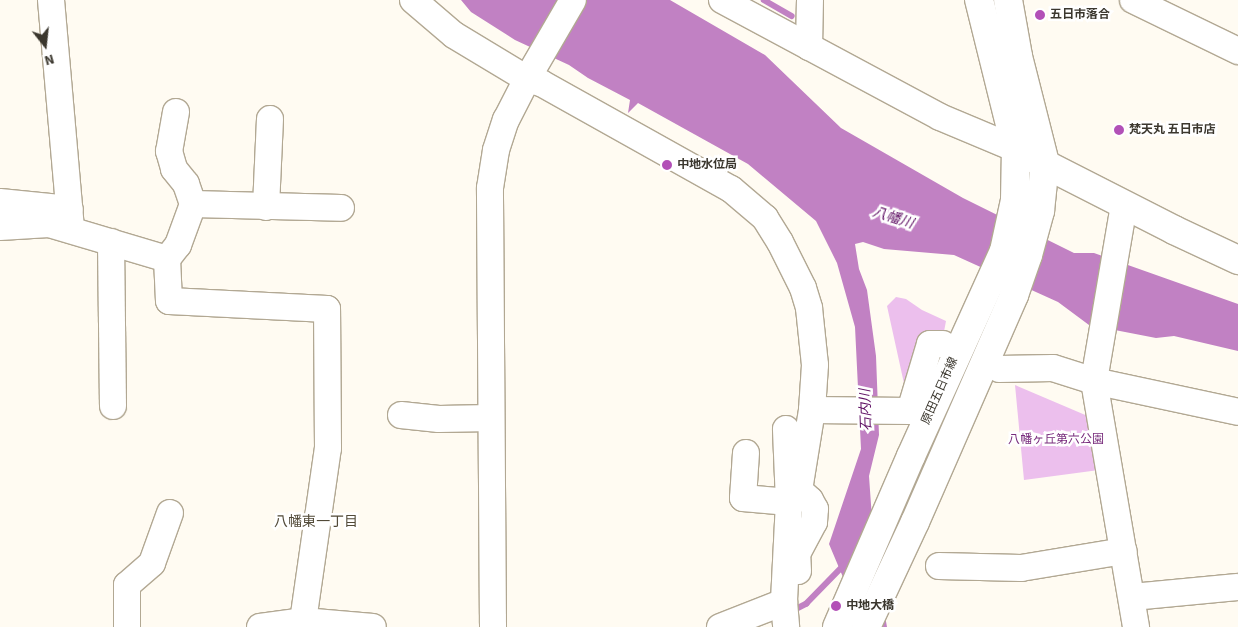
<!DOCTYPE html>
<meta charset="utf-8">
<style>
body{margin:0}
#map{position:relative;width:1238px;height:627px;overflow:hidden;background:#fffbf2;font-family:"Source Sans 3","Noto Sans JP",sans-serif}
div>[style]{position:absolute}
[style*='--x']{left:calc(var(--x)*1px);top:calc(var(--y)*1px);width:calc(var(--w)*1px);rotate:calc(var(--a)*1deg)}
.green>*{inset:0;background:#ecbfed}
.water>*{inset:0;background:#c181c3}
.stream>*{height:5.5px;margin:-2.75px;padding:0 2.75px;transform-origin:2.75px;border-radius:2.75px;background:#c181c3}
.roads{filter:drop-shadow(1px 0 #b2a893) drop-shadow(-1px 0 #b2a893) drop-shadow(0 1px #b2a893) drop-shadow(0 -1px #b2a893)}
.minor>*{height:26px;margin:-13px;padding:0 13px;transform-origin:13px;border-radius:13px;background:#fff}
.major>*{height:28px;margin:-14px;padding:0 14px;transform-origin:14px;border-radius:14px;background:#fff}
.dots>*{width:14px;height:14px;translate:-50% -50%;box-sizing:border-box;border:2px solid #fff;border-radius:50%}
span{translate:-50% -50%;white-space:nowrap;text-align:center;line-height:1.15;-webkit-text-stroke:5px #fff;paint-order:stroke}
.poi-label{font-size:12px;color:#3b372e;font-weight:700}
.left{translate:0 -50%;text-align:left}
.street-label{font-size:12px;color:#3b372e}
.park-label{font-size:12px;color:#782c7c}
.water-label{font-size:14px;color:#5e0f63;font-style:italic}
.neighbourhood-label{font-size:14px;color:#524a38}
.north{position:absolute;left:20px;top:20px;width:50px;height:50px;-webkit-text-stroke:4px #fff;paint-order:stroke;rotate:164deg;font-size:14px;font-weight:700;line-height:20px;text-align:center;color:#3b372e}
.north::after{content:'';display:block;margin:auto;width:18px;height:22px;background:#3b372e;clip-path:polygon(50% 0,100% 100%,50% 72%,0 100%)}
</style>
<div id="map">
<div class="green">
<i style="clip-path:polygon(896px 297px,906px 299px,922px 310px,946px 321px,943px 337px,905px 388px,887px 306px)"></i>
<i style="clip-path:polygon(1015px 385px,1090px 417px,1099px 470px,1024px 480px)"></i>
</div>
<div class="water">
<i style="clip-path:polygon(461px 0,670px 0,765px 55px,841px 128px,963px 198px,1074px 253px,1094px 253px,1238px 304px,1238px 351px,1174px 336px,1156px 338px,1089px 325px,1058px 302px,954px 255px,884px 249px,863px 242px,855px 244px,859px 269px,867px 290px,876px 356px,879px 435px,869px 476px,875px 561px,887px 627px,864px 627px,829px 544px,861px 449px,855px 327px,837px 263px,816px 221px,748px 164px,638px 103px,628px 113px,630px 100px,588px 78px,569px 65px,515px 40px,471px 12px)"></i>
</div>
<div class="stream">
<i style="--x:764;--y:0;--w:32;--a:30"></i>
<i style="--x:792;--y:611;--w:16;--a:-27"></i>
<i style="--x:806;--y:604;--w:54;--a:-45.7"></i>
</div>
<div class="roads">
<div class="minor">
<i style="--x:51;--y:0;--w:231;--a:85"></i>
<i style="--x:413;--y:0;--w:54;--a:40.5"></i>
<i style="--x:454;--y:35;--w:85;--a:31.1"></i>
<i style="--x:527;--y:79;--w:15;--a:16"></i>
<i style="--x:541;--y:83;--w:218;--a:29.2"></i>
<i style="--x:731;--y:189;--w:45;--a:40.5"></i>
<i style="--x:765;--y:218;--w:28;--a:58"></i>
<i style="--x:780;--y:242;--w:51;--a:63.4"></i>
<i style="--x:803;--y:288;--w:21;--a:73"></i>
<i style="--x:809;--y:308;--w:57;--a:84"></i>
<i style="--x:815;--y:365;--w:45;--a:93.8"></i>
<i style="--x:812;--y:410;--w:81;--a:99.2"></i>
<i style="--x:799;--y:490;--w:16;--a:130"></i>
<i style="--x:789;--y:502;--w:100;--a:92.9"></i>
<i style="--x:784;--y:602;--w:25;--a:85"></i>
<i style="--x:722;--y:0;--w:247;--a:28.2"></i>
<i style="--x:940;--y:117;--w:82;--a:22.8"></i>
<i style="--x:1133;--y:0;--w:117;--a:25.9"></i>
<i style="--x:809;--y:47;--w:47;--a:-88.8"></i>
<i style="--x:176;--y:112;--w:40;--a:100"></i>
<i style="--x:169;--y:151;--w:19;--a:74"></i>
<i style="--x:174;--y:169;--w:19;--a:51"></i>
<i style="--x:186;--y:184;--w:21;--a:71"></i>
<i style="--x:0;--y:202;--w:70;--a:5.7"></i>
<i style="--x:1124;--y:205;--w:179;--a:99.7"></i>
<i style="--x:1094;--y:381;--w:250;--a:80.3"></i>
<i style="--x:266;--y:207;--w:88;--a:-87.4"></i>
<i style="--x:0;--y:227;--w:49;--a:-3.5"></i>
<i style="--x:49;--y:224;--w:123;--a:16.5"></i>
<i style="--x:111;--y:242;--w:164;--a:89.3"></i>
<i style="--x:999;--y:369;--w:54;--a:-1.1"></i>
<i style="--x:1053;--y:368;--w:43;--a:17.6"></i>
<i style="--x:1094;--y:381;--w:147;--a:12.1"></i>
<i style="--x:812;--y:410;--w:98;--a:0.6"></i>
<i style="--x:910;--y:411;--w:70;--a:-73.4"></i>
<i style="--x:930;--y:344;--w:13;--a:0"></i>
<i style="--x:401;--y:415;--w:38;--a:6"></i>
<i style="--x:439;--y:419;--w:52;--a:-1.1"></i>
<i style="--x:746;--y:453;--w:45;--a:93.8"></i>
<i style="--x:743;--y:498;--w:46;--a:5"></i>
<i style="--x:789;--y:502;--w:73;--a:-92.4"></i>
<i style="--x:939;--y:566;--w:82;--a:1.4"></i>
<i style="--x:1021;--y:568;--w:104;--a:-9.4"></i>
<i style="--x:798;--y:571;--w:17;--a:-93"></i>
<i style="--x:797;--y:554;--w:36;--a:-62"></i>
<i style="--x:814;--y:522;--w:13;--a:-86"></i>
<i style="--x:815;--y:509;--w:10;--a:-119"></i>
<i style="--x:810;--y:500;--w:15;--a:-138"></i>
<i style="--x:1132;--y:597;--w:106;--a:-5.4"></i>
<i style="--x:303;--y:621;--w:175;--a:-81.8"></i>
<i style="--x:328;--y:448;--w:139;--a:-90.4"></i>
<i style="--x:327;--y:309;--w:158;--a:-177.1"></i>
<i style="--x:169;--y:301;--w:42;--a:-92.7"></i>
<i style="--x:167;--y:259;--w:18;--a:-52"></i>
<i style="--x:178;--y:245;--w:44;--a:-69.9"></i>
<i style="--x:193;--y:204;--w:148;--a:1.5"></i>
<i style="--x:127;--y:627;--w:42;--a:-90"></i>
<i style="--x:127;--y:585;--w:33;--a:-41"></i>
<i style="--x:152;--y:563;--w:53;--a:-70.2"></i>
<i style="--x:260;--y:627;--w:43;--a:-7.9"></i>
<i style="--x:303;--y:621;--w:70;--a:4.9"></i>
<i style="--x:493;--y:627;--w:439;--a:-90.4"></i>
<i style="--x:490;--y:188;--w:38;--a:-81"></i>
<i style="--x:496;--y:150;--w:32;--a:-72"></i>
<i style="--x:506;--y:120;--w:46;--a:-62.9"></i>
<i style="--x:527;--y:79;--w:91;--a:-59.8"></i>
<i style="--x:720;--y:627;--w:69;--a:-21.3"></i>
</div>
<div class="major">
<i style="--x:1029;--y:156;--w:163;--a:27"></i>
<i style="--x:1174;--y:230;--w:71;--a:25.1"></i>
<i style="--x:837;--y:627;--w:186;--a:-66.6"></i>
<i style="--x:911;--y:456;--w:225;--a:-65.6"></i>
<i style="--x:1004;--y:251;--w:52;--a:-77.8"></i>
<i style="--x:1015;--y:200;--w:51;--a:-88.9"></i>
<i style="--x:1016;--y:149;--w:154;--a:-103.9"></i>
<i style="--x:866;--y:627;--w:116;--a:-65"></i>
<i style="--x:915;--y:522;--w:248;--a:-66.4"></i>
<i style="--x:1014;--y:295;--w:42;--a:-70.7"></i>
<i style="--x:1028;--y:255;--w:46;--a:-74.7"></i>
<i style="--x:1040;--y:211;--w:48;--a:-84.1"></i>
<i style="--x:1045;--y:163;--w:110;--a:-104.2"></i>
<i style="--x:1018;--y:56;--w:57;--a:-100.1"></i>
</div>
</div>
<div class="dots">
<i style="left:1040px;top:15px;background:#b250b7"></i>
<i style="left:1119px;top:130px;background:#b250b7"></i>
<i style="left:667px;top:165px;background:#b250b7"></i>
<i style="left:836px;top:606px;background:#b250b7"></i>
</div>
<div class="poi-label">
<span class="left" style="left:1050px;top:15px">五日市落合</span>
<span class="left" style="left:1129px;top:130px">梵天丸 五日市店</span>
<span class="left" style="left:677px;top:165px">中地水位局</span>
<span class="left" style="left:846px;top:606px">中地大橋</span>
</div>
<div class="street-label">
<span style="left:940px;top:391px;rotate:-66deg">原田五日市線</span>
</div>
<div class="park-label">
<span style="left:1056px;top:440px">八幡ヶ丘第六公園</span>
</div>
<div class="water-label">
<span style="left:893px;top:218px;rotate:18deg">八幡川</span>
<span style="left:866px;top:410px;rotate:-92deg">石内川</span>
</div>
<div class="neighbourhood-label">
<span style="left:316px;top:522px">八幡東一丁目</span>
</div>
<div class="north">N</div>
</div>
